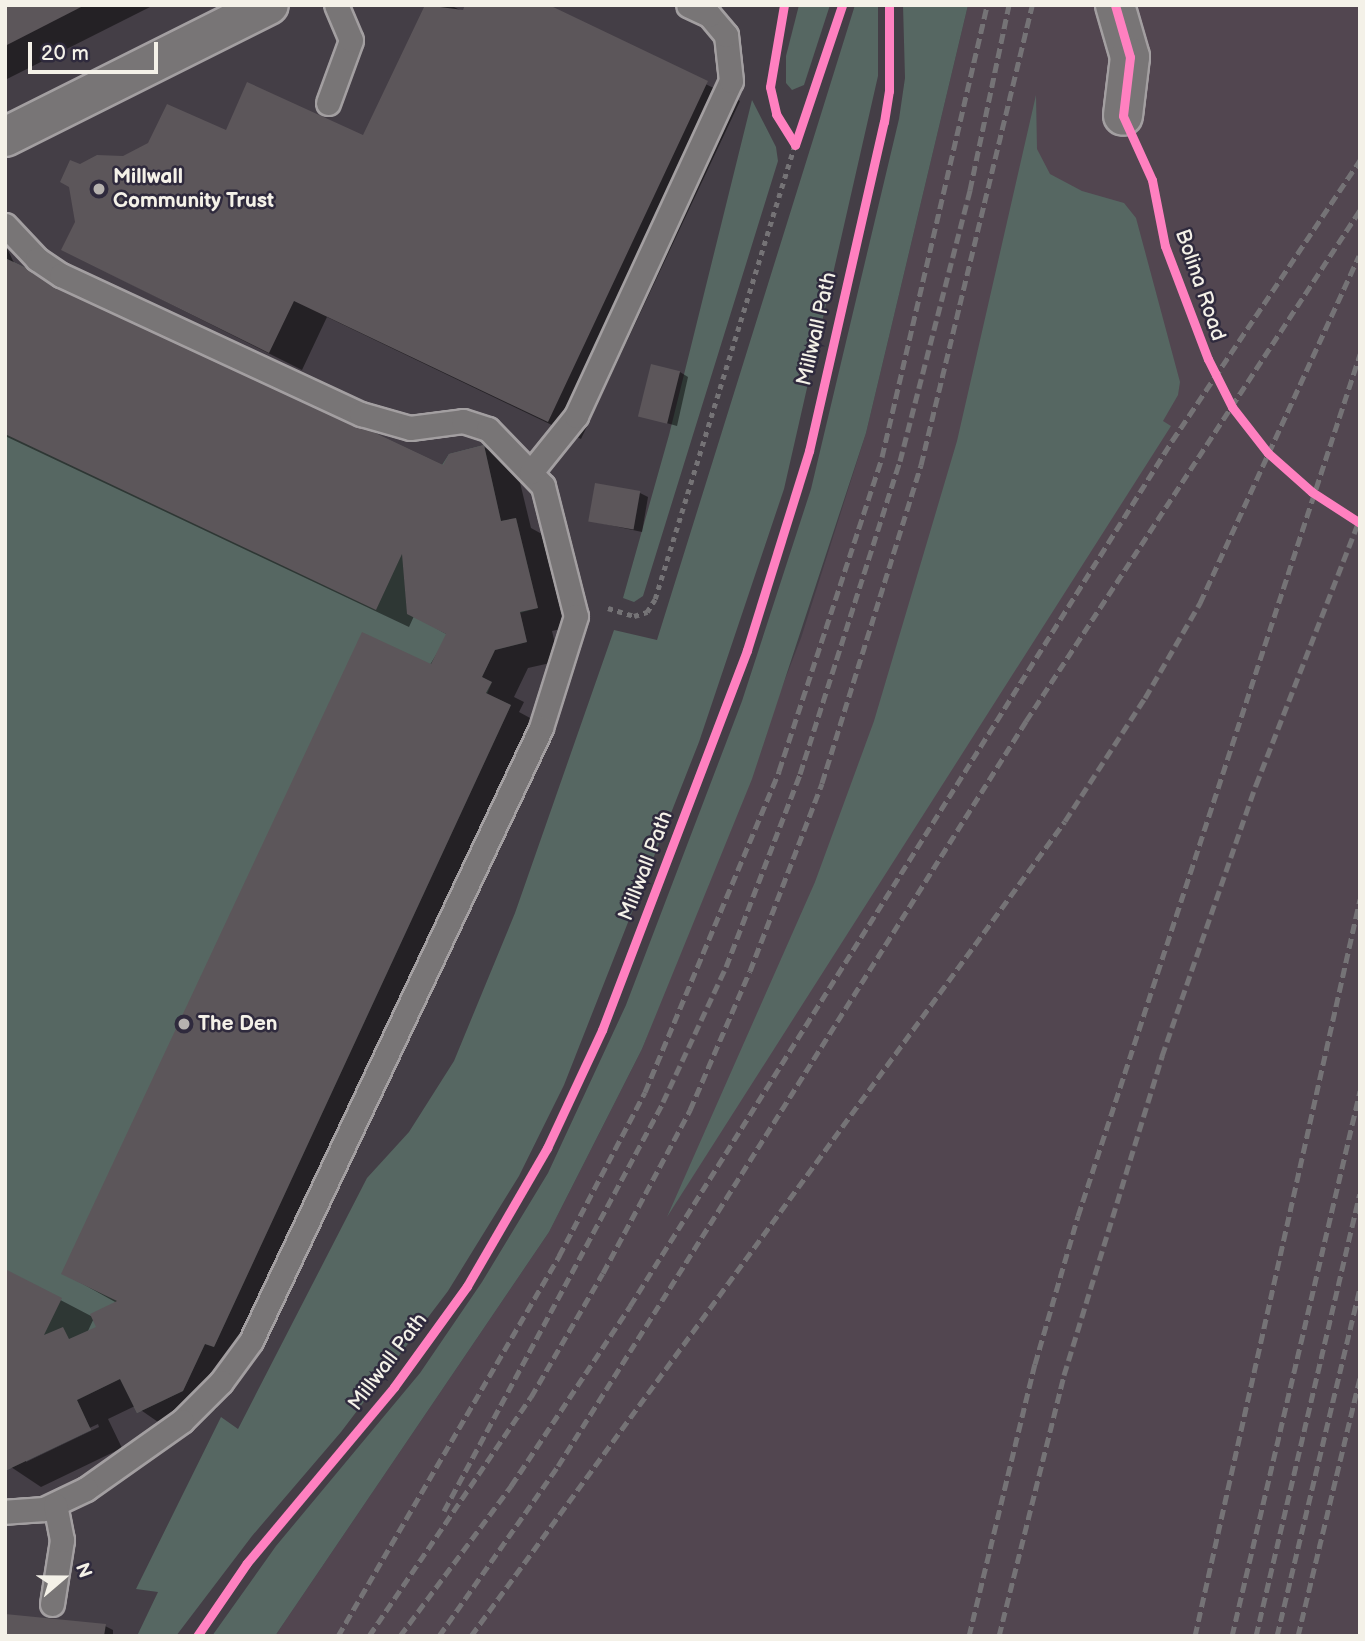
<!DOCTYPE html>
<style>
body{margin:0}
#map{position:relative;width:1365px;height:1641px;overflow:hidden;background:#443e46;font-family:"Balsamiq Sans",sans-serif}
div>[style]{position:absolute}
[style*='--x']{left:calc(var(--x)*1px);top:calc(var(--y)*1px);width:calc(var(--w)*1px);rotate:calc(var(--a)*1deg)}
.built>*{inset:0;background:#524650}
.green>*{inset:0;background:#566762}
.shadow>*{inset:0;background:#0007}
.building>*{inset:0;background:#5c565a;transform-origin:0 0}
.path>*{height:4.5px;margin-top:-2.25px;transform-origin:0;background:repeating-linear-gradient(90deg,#757376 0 5px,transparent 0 10px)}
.roads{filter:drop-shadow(2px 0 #a39fa1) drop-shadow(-2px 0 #a39fa1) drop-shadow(0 2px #a39fa1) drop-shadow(0 -2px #a39fa1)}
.lane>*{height:23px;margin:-11.5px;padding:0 11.5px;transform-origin:11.5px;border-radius:11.5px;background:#787576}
.street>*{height:38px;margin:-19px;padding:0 19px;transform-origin:19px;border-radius:19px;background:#787576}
.rail>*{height:5px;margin-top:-2.5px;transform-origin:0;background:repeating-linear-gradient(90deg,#757376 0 10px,transparent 0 15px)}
.cycleway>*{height:9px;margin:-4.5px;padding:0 4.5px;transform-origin:4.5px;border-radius:4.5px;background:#ff80c0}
.dots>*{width:19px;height:19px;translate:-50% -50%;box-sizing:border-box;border:4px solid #2f2a3d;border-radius:50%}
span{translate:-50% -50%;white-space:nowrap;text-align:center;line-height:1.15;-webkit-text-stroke:5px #2f2a3d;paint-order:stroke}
.poi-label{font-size:21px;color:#f4f1e8;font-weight:700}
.left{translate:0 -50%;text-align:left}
.street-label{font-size:21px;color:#f4f1e8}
.frame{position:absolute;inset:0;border:7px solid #f4f1e8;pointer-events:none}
.north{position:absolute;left:28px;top:1543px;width:70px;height:70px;-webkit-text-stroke:5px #2f2a3d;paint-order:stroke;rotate:70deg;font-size:19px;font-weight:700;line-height:28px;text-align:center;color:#f4f1e8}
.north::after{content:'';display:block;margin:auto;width:24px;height:32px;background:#f4f1e8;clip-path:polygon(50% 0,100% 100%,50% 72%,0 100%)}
.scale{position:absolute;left:28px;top:42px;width:130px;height:32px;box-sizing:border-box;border:4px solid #f4f1e8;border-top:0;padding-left:9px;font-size:21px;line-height:24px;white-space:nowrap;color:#f4f1e8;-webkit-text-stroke:5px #2f2a3d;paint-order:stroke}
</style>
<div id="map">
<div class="built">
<i style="clip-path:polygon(968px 5px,1360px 5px,1360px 1636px,275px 1636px,549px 1232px,642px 1049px,801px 638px,866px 433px)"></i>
</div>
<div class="green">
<i style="clip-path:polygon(799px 5px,830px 5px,804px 85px,792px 90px,786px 83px,786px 56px)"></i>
<i style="clip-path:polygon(855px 5px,878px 5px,878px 76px,784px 489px,699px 742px,564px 1085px,519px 1176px,448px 1291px,341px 1432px,252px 1536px,176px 1636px,137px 1636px,158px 1592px,136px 1589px,221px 1417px,238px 1429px,367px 1178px,409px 1132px,454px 1061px,515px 913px,614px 630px,657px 640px)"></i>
<i style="clip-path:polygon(903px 5px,968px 5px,866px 433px,752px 779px,642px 1049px,549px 1232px,275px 1636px,212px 1636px,276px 1546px,420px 1373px,482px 1282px,548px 1173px,626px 1005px,742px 701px,811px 489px,899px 119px,905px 78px)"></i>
<i style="clip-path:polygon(1036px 95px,1037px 149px,1050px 174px,1082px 191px,1124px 203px,1136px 218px,1180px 382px,1178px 395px,1163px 421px,1171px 426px,667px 1217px,815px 882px,874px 721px,957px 441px)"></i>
<i style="clip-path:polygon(752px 100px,776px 147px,778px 161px,643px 596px,634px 602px,623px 598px,669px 435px)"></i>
<i style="clip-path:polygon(5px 258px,442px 465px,449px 454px,484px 445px,501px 521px,516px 518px,538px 608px,520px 613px,527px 642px,495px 650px,482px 677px,492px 682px,487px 694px,511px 705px,214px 1347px,205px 1344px,183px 1391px,137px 1413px,120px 1379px,77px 1400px,91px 1430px,7px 1470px)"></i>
</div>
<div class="shadow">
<i style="clip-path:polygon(5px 5px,154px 5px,5px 80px)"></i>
<i style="clip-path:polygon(426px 5px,450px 5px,464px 12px,545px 5px,740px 101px,581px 439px,327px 317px,302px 370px,63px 250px,77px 222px,80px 166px,226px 133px,376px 144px)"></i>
<i style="clip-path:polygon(evenodd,5px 244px,15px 265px,444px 467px,484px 447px,516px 466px,531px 528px,549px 538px,570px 627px,552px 631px,559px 661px,528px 668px,514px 697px,524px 702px,519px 712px,543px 725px,216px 1409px,171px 1431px,135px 1406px,108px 1419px,122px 1448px,41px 1487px,5px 1463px,5px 1271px,91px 1316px,117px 1303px,63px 1273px,448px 635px,414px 616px,409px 627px,5px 436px,5px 244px,94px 1318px,98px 1327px,87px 1333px,94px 1318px,5px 244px,98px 1424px,99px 1427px,26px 1462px,26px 1458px,98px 1424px)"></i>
<i style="clip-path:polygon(680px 372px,688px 377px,677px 426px,642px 416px)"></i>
<i style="clip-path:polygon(640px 493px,648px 497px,642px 532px,591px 521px)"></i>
<i style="clip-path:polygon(105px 1626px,113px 1630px,113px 1636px,5px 1636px)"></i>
</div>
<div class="building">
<i style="clip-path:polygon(5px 5px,85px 5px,5px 46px)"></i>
<i style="clip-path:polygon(425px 5px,463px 10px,465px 5px,549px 5px,708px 81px,548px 422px,294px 301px,269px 353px,61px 250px,75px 222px,69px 187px,60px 182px,70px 160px,80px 164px,97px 155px,123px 156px,148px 143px,167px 104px,226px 130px,247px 82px,363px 135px)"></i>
<i style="clip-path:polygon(5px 258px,443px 465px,449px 454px,484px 445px,501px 521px,516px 518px,538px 608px,520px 612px,527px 642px,495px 650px,482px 677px,492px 682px,486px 693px,511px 705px,214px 1347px,205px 1344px,183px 1391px,137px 1413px,120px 1379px,77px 1400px,91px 1430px,7px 1470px,5px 1269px,62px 1298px,44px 1335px,63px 1327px,69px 1339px,96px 1327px,90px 1314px,117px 1301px,61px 1274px,362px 632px,431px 664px,446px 634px,407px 614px,402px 554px,376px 610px,5px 434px)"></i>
<i style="left:651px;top:364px;width:30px;height:54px;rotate:14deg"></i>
<i style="left:595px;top:483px;width:46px;height:39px;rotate:10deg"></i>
<i style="clip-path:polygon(5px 1614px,106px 1624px,104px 1636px,5px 1636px)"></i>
</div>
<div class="path">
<i style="--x:608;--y:608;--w:27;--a:17"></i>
<i style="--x:634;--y:616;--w:14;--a:-17"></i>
<i style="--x:647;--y:612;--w:15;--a:-58"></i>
<i style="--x:655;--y:599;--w:475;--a:-72.9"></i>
</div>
<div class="roads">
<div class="lane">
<i style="--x:328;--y:103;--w:67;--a:-69.9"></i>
<i style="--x:351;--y:40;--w:38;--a:-113"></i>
<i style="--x:5;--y:225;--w:47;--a:46.7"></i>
<i style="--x:37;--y:259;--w:29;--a:34"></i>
<i style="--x:61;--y:275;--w:331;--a:24.9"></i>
<i style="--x:361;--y:414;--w:51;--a:15.9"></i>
<i style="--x:410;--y:428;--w:53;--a:-7.5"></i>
<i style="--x:463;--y:421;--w:26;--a:18"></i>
<i style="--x:488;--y:429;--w:79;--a:46"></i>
<i style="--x:543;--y:486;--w:134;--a:75.8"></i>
<i style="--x:576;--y:616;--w:117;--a:107.4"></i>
<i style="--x:541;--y:728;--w:678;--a:115.32"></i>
<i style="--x:251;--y:1341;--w:51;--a:126.2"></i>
<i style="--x:221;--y:1382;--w:55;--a:135"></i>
<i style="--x:182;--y:1421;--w:118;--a:144.7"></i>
<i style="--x:86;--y:1489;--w:47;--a:154.5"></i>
<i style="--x:44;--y:1509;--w:39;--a:176"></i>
<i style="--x:531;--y:472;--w:72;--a:-51.2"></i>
<i style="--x:576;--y:416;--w:369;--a:-65.2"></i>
<i style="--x:731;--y:81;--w:46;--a:-96.2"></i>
<i style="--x:726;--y:35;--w:26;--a:-130"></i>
<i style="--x:709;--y:15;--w:23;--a:-155"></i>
<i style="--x:52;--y:1604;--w:65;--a:-81.1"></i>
<i style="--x:62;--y:1540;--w:36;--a:-101"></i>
</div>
<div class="street">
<i style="--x:1115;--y:5;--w:54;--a:73.9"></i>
<i style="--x:1130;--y:57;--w:59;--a:96.8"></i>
<i style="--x:5;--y:137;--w:295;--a:-26.6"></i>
</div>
</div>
<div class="rail">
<i style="--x:444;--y:1511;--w:464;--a:-61.8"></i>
<i style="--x:663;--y:1102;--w:149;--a:-65"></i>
<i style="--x:726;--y:967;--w:207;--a:-69"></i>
<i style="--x:800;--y:774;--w:329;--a:-72.3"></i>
<i style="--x:900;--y:461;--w:280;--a:-75.5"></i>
<i style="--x:970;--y:190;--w:189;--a:-78.1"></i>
<i style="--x:338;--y:1636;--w:440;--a:-59.8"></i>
<i style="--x:559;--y:1256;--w:185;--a:-62.3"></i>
<i style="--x:645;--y:1092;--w:348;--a:-67.3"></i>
<i style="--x:779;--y:771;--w:330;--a:-71.8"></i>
<i style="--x:882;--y:457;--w:464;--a:-76.9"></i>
<i style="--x:369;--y:1636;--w:289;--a:-55.9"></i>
<i style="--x:531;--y:1397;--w:143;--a:-59.9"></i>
<i style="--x:603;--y:1273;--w:185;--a:-61.9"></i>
<i style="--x:690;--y:1110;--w:151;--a:-66.7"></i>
<i style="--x:750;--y:971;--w:201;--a:-69"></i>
<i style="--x:822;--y:783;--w:333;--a:-72.7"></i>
<i style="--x:921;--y:465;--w:473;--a:-76.4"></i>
<i style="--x:400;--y:1636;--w:187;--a:-53.5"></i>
<i style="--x:511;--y:1486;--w:216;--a:-56.5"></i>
<i style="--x:630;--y:1306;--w:1021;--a:-57.93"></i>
<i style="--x:1172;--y:441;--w:338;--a:-56.2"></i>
<i style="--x:439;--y:1636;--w:208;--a:-55"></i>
<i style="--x:558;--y:1466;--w:880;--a:-57.86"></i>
<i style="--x:1026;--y:721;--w:610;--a:-56.83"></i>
<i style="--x:471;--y:1636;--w:1008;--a:-53.91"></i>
<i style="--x:1065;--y:821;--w:147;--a:-57"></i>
<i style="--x:1145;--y:698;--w:110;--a:-59.9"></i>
<i style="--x:1200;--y:603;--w:382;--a:-65.4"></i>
<i style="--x:969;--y:1636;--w:280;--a:-76.4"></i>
<i style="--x:1035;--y:1364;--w:154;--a:-73.8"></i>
<i style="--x:1078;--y:1216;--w:907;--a:-71.88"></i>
<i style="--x:999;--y:1636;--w:269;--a:-76"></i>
<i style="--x:1064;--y:1375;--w:334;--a:-72.9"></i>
<i style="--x:1162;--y:1056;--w:287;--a:-70.9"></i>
<i style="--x:1256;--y:785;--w:287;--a:-68.7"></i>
<i style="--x:1195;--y:1636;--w:755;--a:-77.38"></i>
<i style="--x:1232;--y:1636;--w:560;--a:-76.78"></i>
<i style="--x:1256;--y:1636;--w:454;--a:-76.8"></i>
<i style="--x:1277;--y:1636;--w:358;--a:-76.6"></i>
<i style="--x:1298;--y:1636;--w:265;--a:-76.5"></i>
</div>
<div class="cycleway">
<i style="--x:784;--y:5;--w:83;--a:99.7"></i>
<i style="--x:770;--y:87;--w:28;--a:77"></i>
<i style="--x:776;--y:114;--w:36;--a:58"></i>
<i style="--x:1115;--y:5;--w:54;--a:73.9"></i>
<i style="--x:1130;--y:57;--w:59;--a:96.8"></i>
<i style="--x:1123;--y:116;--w:70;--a:65.6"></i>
<i style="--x:1152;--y:180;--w:67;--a:78.9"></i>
<i style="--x:1165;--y:246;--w:121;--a:69.2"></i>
<i style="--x:1208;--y:359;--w:54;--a:63.4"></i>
<i style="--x:1232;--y:407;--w:58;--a:52"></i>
<i style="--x:1268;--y:453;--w:59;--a:41.6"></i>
<i style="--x:1312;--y:492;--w:57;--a:32.9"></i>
<i style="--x:795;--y:145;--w:148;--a:-71.4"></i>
<i style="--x:197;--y:1636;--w:88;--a:-55.6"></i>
<i style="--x:247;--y:1563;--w:229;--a:-50.1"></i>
<i style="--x:394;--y:1387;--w:125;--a:-54.1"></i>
<i style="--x:467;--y:1286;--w:160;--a:-59.9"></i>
<i style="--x:547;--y:1148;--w:130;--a:-65"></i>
<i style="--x:602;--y:1030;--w:407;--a:-69.1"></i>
<i style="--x:747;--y:650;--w:208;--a:-72.7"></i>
<i style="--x:809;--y:451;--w:337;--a:-77.2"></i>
<i style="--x:884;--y:122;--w:31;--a:-81"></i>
<i style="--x:889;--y:91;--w:86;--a:-90"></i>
</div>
<div class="dots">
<i style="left:99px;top:189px;background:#b6b2af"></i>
<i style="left:184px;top:1024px;background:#b6b2af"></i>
</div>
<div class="poi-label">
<span class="left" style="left:113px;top:189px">Millwall<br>Community Trust</span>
<span class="left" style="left:198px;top:1024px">The Den</span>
</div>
<div class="street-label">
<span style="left:1200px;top:285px;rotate:71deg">Bolina Road</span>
<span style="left:817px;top:329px;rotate:-77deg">Millwall Path</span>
<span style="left:646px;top:866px;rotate:-69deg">Millwall Path</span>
<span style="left:388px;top:1362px;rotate:-53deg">Millwall Path</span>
</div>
<div class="frame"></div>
<div class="north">N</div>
<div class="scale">20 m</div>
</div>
